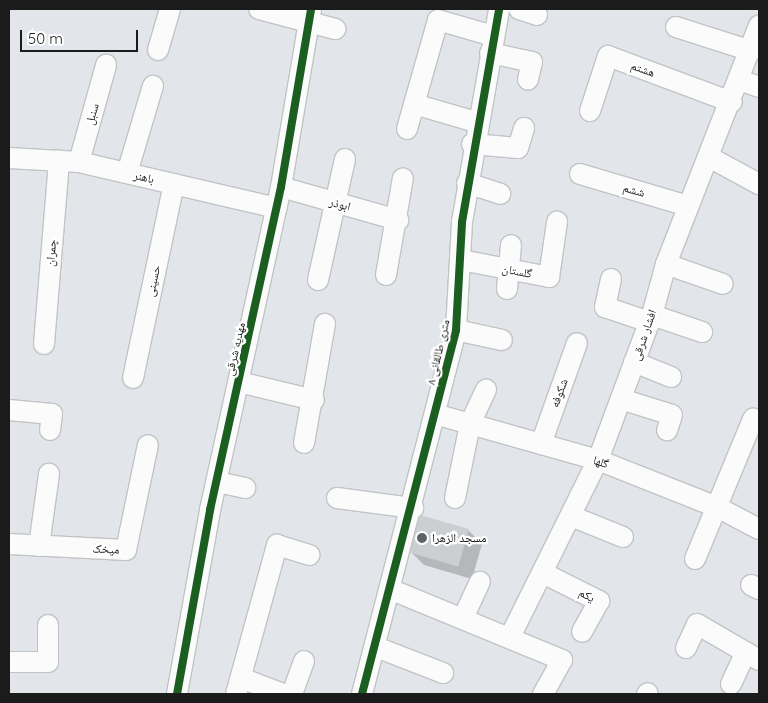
<!DOCTYPE html>
<meta charset="utf-8">
<style>
body{margin:0}
#map{position:relative;width:768px;height:703px;overflow:hidden;background:#e2e6ea;font-family:Quicksand,"Noto Naskh Arabic",sans-serif}
div>[style]{position:absolute}
[style*='--x']{left:calc(var(--x)*1px);top:calc(var(--y)*1px);width:calc(var(--w)*1px);rotate:calc(var(--a)*1deg)}
.shadow>*{inset:0;background:#0003}
.building>*{inset:0;background:#cbcfd2;transform-origin:0 0}
.roads{filter:drop-shadow(1px 0 #c2c3c5) drop-shadow(-1px 0 #c2c3c5) drop-shadow(0 1px #c2c3c5) drop-shadow(0 -1px #c2c3c5)}
.minor>*{height:20px;margin:-10px;padding:0 10px;transform-origin:10px;border-radius:10px;background:#fbfbfc}
.cycleway>*{height:8px;margin:-4px;padding:0 4px;transform-origin:4px;border-radius:4px;background:#1b5e20}
.dots>*{width:14px;height:14px;translate:-50% -50%;box-sizing:border-box;border:2px solid #fff;border-radius:50%}
span{translate:-50% -50%;white-space:nowrap;text-align:center;line-height:1.15;-webkit-text-stroke:4.5px #fff;paint-order:stroke}
.street-label{font-size:12px;color:#1b1b1b}
.poi-label{font-size:12px;color:#1b1b1b}
.left{translate:0 -50%;text-align:left}
.frame{position:absolute;inset:0;border:10px solid #1b1b1b;pointer-events:none}
.scale{position:absolute;left:20px;top:30px;width:118px;height:22px;box-sizing:border-box;border:2px solid #1b1b1b;border-top:0;padding-left:6px;font-size:15px;line-height:18px;white-space:nowrap;color:#1b1b1b;-webkit-text-stroke:4px #fff;paint-order:stroke}
</style>
<div id="map">
<div class="shadow">
<i style="clip-path:polygon(421px 517px,469px 531px,482px 544px,472px 579px,424px 565px,411px 552px)"></i>
</div>
<div class="building">
<i style="left:420px;top:515px;width:51px;height:39px;rotate:16deg"></i>
</div>
<div class="roads">
<div class="minor">
<i style="--x:259;--y:9;--w:79;--a:14.7"></i>
<i style="--x:519;--y:9;--w:19;--a:18"></i>
<i style="--x:676;--y:27;--w:79;--a:17.7"></i>
<i style="--x:158;--y:50;--w:43;--a:-73.7"></i>
<i style="--x:490;--y:53;--w:43;--a:12.1"></i>
<i style="--x:532;--y:62;--w:18;--a:103"></i>
<i style="--x:740;--y:80;--w:20;--a:20"></i>
<i style="--x:414;--y:104;--w:65;--a:16.2"></i>
<i style="--x:590;--y:111;--w:58;--a:-71.9"></i>
<i style="--x:608;--y:56;--w:132;--a:20.4"></i>
<i style="--x:407;--y:129;--w:113;--a:-74.1"></i>
<i style="--x:438;--y:20;--w:57;--a:16.2"></i>
<i style="--x:472;--y:144;--w:46;--a:5"></i>
<i style="--x:518;--y:148;--w:21;--a:-73"></i>
<i style="--x:709;--y:157;--w:57;--a:28.4"></i>
<i style="--x:9;--y:158;--w:70;--a:3.3"></i>
<i style="--x:79;--y:162;--w:203;--a:13.1"></i>
<i style="--x:79;--y:162;--w:101;--a:-74.4"></i>
<i style="--x:127;--y:173;--w:91;--a:-73.4"></i>
<i style="--x:580;--y:174;--w:113;--a:16.5"></i>
<i style="--x:467;--y:183;--w:35;--a:18"></i>
<i style="--x:281;--y:187;--w:122;--a:15.8"></i>
<i style="--x:461;--y:260;--w:90;--a:10.9"></i>
<i style="--x:549;--y:277;--w:56;--a:-81.7"></i>
<i style="--x:666;--y:264;--w:60;--a:19.3"></i>
<i style="--x:386;--y:275;--w:98;--a:-80.1"></i>
<i style="--x:611;--y:279;--w:29;--a:102"></i>
<i style="--x:605;--y:307;--w:46;--a:18.8"></i>
<i style="--x:318;--y:280;--w:124;--a:-77.4"></i>
<i style="--x:507;--y:289;--w:44;--a:-84.8"></i>
<i style="--x:652;--y:315;--w:53;--a:18.8"></i>
<i style="--x:456;--y:330;--w:47;--a:12.3"></i>
<i style="--x:44;--y:344;--w:184;--a:-85.3"></i>
<i style="--x:634;--y:362;--w:40;--a:22"></i>
<i style="--x:133;--y:378;--w:198;--a:-78.1"></i>
<i style="--x:239;--y:382;--w:77;--a:13.5"></i>
<i style="--x:621;--y:399;--w:53;--a:17.4"></i>
<i style="--x:672;--y:415;--w:16;--a:108"></i>
<i style="--x:9;--y:410;--w:43;--a:5.3"></i>
<i style="--x:52;--y:414;--w:16;--a:97"></i>
<i style="--x:435;--y:414;--w:169;--a:15.8"></i>
<i style="--x:598;--y:460;--w:128;--a:21.6"></i>
<i style="--x:717;--y:507;--w:47;--a:27.6"></i>
<i style="--x:304;--y:443;--w:121;--a:-80"></i>
<i style="--x:541;--y:444;--w:107;--a:-70.4"></i>
<i style="--x:217;--y:482;--w:29;--a:12"></i>
<i style="--x:337;--y:498;--w:77;--a:7.5"></i>
<i style="--x:455;--y:498;--w:76;--a:-78.5"></i>
<i style="--x:470;--y:424;--w:38;--a:-65"></i>
<i style="--x:571;--y:516;--w:56;--a:22"></i>
<i style="--x:9;--y:544;--w:117;--a:2.9"></i>
<i style="--x:126;--y:550;--w:107;--a:-78.2"></i>
<i style="--x:39;--y:546;--w:73;--a:-82.1"></i>
<i style="--x:695;--y:559;--w:152;--a:-67.5"></i>
<i style="--x:543;--y:573;--w:63;--a:26.6"></i>
<i style="--x:599;--y:601;--w:35;--a:119"></i>
<i style="--x:751;--y:585;--w:9;--a:27"></i>
<i style="--x:392;--y:590;--w:184;--a:22.4"></i>
<i style="--x:562;--y:660;--w:39;--a:119"></i>
<i style="--x:463;--y:618;--w:40;--a:-65"></i>
<i style="--x:510;--y:637;--w:198;--a:-63.6"></i>
<i style="--x:598;--y:460;--w:155;--a:-69.6"></i>
<i style="--x:652;--y:315;--w:53;--a:-74.6"></i>
<i style="--x:666;--y:264;--w:256;--a:-68.7"></i>
<i style="--x:376;--y:647;--w:72;--a:21.2"></i>
<i style="--x:686;--y:648;--w:26;--a:-65"></i>
<i style="--x:697;--y:624;--w:72;--a:30.1"></i>
<i style="--x:9;--y:662;--w:39;--a:0"></i>
<i style="--x:48;--y:662;--w:37;--a:-90"></i>
<i style="--x:241;--y:678;--w:45;--a:20.9"></i>
<i style="--x:731;--y:684;--w:35;--a:-65"></i>
<i style="--x:177;--y:694;--w:187;--a:-79.8"></i>
<i style="--x:210;--y:510;--w:331;--a:-77.6"></i>
<i style="--x:281;--y:187;--w:181;--a:-80.4"></i>
<i style="--x:236;--y:694;--w:155;--a:-74.6"></i>
<i style="--x:277;--y:545;--w:34;--a:17"></i>
<i style="--x:292;--y:694;--w:35;--a:-70"></i>
<i style="--x:362;--y:694;--w:376;--a:-75.5"></i>
<i style="--x:456;--y:330;--w:108;--a:-86.8"></i>
<i style="--x:462;--y:222;--w:216;--a:-80.1"></i>
<i style="--x:647;--y:694;--w:1;--a:-45"></i>
</div>
</div>
<div class="cycleway">
<i style="--x:177;--y:694;--w:187;--a:-79.8"></i>
<i style="--x:210;--y:510;--w:331;--a:-77.6"></i>
<i style="--x:281;--y:187;--w:181;--a:-80.4"></i>
<i style="--x:362;--y:694;--w:376;--a:-75.5"></i>
<i style="--x:456;--y:330;--w:108;--a:-86.8"></i>
<i style="--x:462;--y:222;--w:216;--a:-80.1"></i>
</div>
<div class="dots">
<i style="left:422px;top:538px;background:#616263"></i>
</div>
<div class="street-label">
<span style="left:643px;top:69px;rotate:20deg">هشتم</span>
<span style="left:92px;top:114px;rotate:-74deg">سنبل</span>
<span style="left:144px;top:177px;rotate:13deg">باهنر</span>
<span style="left:634px;top:190px;rotate:16deg">ششم</span>
<span style="left:340px;top:204px;rotate:15deg">ابوذر</span>
<span style="left:51px;top:253px;rotate:-85deg">چمران</span>
<span style="left:517px;top:271px;rotate:11deg">گلستان</span>
<span style="left:153px;top:281px;rotate:-78deg">حسینی</span>
<span style="left:644px;top:335px;rotate:-71deg">افشار شرقی</span>
<span style="left:235px;top:349px;rotate:-77deg">مهدیه شرقی</span>
<span style="left:438px;top:352px;rotate:-77deg">۸ متری طالقانی</span>
<span style="left:559px;top:393px;rotate:-70deg">شکوفه</span>
<span style="left:601px;top:462px;rotate:19deg">گلها</span>
<span style="left:106px;top:549px;rotate:3deg">میخک</span>
<span style="left:587px;top:595px;rotate:27deg">یکم</span>
</div>
<div class="poi-label">
<span class="left" style="left:432px;top:538px">مسجد الزهرا</span>
</div>
<div class="frame"></div>
<div class="scale">50 m</div>
</div>
